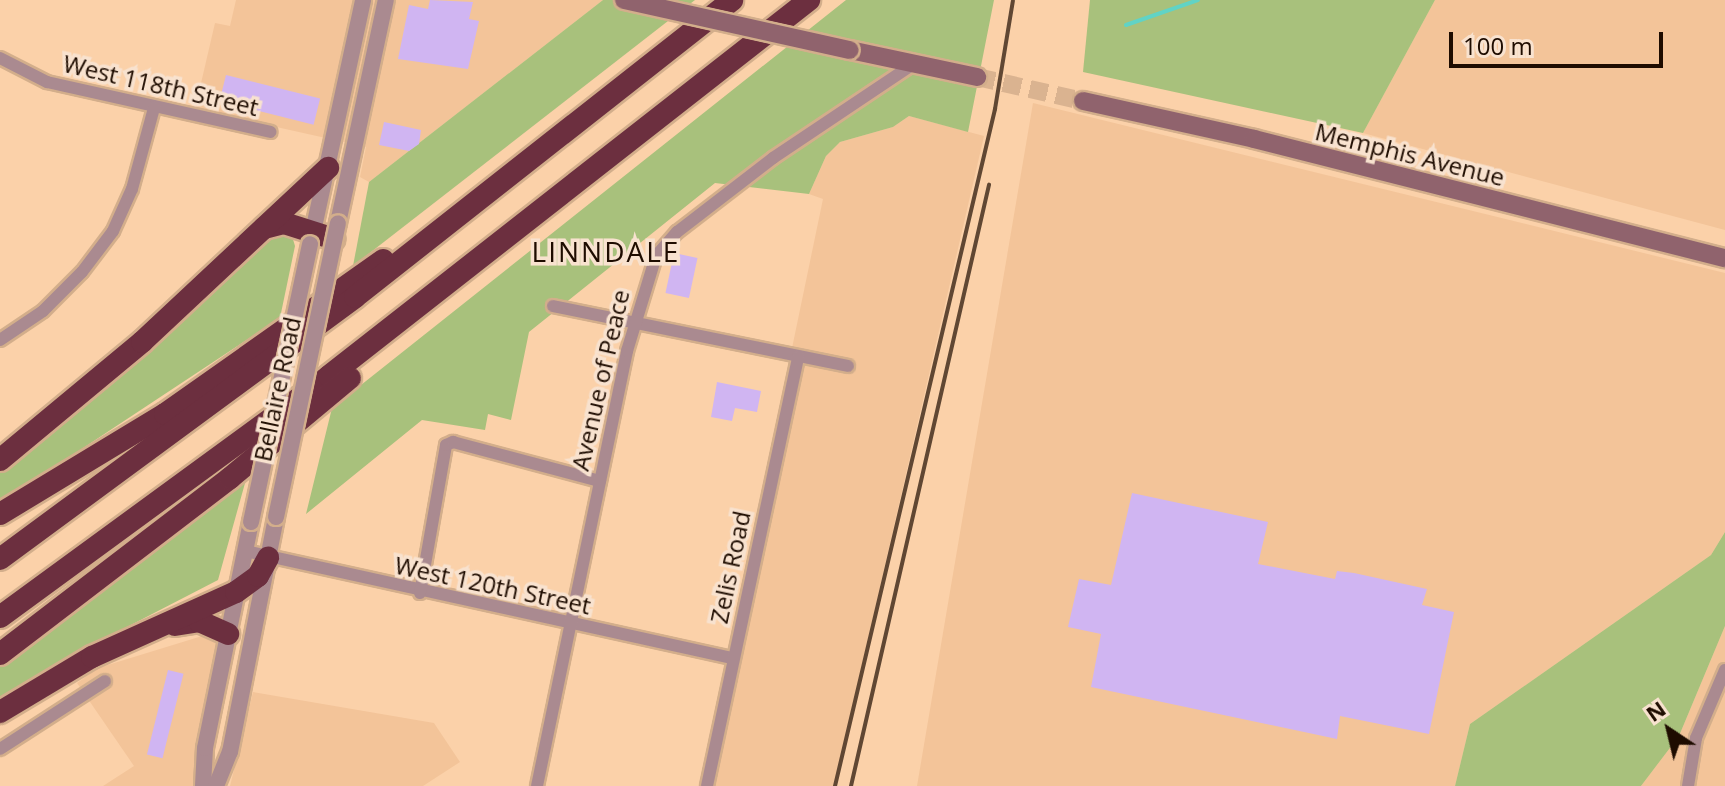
<!DOCTYPE html>
<style>
body{margin:0}
#map{position:relative;width:1725px;height:786px;overflow:hidden;background:#fbd1a9;font-family:"Open Sans",sans-serif}
div>[style]{position:absolute}
[style*='--x']{left:calc(var(--x)*1px);top:calc(var(--y)*1px);width:calc(var(--w)*1px);rotate:calc(var(--a)*1deg)}
.built>*{inset:0;background:#f3c499}
.green>*{inset:0;background:#a8c17c}
.stream>*{height:4px;margin:-2px;padding:0 2px;transform-origin:2px;border-radius:2px;background:#61d3c5}
.building>*{inset:0;background:#d0b5f2;transform-origin:0 0}
.secondary-tunnel>*{height:18px;margin-top:-9px;transform-origin:0;background:repeating-linear-gradient(90deg,#dab390 0 18px,transparent 0 27px)}
.roads{filter:drop-shadow(2px 0 #d3ae8b) drop-shadow(-2px 0 #d3ae8b) drop-shadow(0 2px #d3ae8b) drop-shadow(0 -2px #d3ae8b)}
.minor>*{height:12px;margin:-6px;padding:0 6px;transform-origin:6px;border-radius:6px;background:#aa8a90}
.tertiary>*{height:16px;margin:-8px;padding:0 8px;transform-origin:8px;border-radius:8px;background:#aa8a90}
.secondary>*{height:18px;margin:-9px;padding:0 9px;transform-origin:9px;border-radius:9px;background:#90636d}
.motorway>*{height:22px;margin:-11px;padding:0 11px;transform-origin:11px;border-radius:11px;background:#6c2f3f}
.rail>*{height:4px;margin:-2px;padding:0 2px;transform-origin:2px;border-radius:2px;background:#604733}
.bridges{filter:drop-shadow(2px 0 #d3ae8b) drop-shadow(-2px 0 #d3ae8b) drop-shadow(0 2px #d3ae8b) drop-shadow(0 -2px #d3ae8b)}
.tertiary-bridge>*{height:16px;margin:-8px;padding:0 8px;transform-origin:8px;border-radius:8px;background:#aa8a90}
.secondary-bridge>*{height:18px;margin:-9px;padding:0 9px;transform-origin:9px;border-radius:9px;background:#90636d}
span{translate:-50% -50%;white-space:nowrap;text-align:center;line-height:1.15;-webkit-text-stroke:7px #f8e2cf;paint-order:stroke}
.street-label{font-size:24px;color:#1e0c00}
.quarter-label{font-size:28px;color:#1e0c00;letter-spacing:2px}
.north{position:absolute;left:1629px;top:690px;width:80px;height:80px;-webkit-text-stroke:6px #f8e2cf;paint-order:stroke;rotate:325deg;font-size:22px;font-weight:700;line-height:32px;text-align:center;color:#1e0c00}
.north::after{content:'';display:block;margin:auto;width:28px;height:36px;background:#1e0c00;clip-path:polygon(50% 0,100% 100%,50% 72%,0 100%)}
.scale{position:absolute;left:1449px;top:32px;width:214px;height:36px;box-sizing:border-box;border:4px solid #1e0c00;border-top:0;padding-left:10px;font-size:24px;line-height:28px;white-space:nowrap;color:#1e0c00;-webkit-text-stroke:6px #f8e2cf;paint-order:stroke}
</style>
<div id="map">
<div class="built">
<i style="clip-path:polygon(236px 0,603px 0,369px 182px,360px 177px,366px 147px,195px 109px,215px 23px,230px 26px)"></i>
<i style="clip-path:polygon(1435px 0,1725px 0,1725px 230px,1363px 133px)"></i>
<i style="clip-path:polygon(1033px 103px,1725px 273px,1725px 532px,1711px 555px,1470px 724px,1455px 786px,917px 786px)"></i>
<i style="clip-path:polygon(909px 116px,984px 136px,834px 786px,701px 786px,823px 199px,809px 194px,826px 156px,840px 142px,893px 127px)"></i>
<i style="clip-path:polygon(238px 625px,203px 786px,103px 786px,134px 766px,77px 683px,98px 668px)"></i>
<i style="clip-path:polygon(1725px 626px,1725px 786px,1641px 786px,1679px 736px)"></i>
<i style="clip-path:polygon(253px 692px,434px 723px,460px 762px,423px 786px,230px 786px)"></i>
</div>
<div class="green">
<i style="clip-path:polygon(603px 0,695px 0,353px 266px,369px 182px)"></i>
<i style="clip-path:polygon(846px 0,994px 0,968px 132px,909px 116px,893px 127px,840px 142px,826px 156px,809px 194px,715px 183px,529px 332px,511px 420px,488px 414px,485px 430px,422px 420px,306px 514px,332px 408px)"></i>
<i style="clip-path:polygon(1090px 0,1435px 0,1363px 133px,1083px 72px)"></i>
<i style="clip-path:polygon(278px 230px,292px 236px,295px 246px,280px 318px,0 503px,0 471px,116px 379px)"></i>
<i style="clip-path:polygon(247px 476px,218px 580px,67px 658px,0 700px,0 666px)"></i>
<i style="clip-path:polygon(1725px 532px,1725px 626px,1679px 736px,1641px 786px,1455px 786px,1470px 724px,1711px 555px)"></i>
</div>
<div class="stream">
<i style="--x:1126;--y:25;--w:76;--a:-19.1"></i>
</div>
<div class="building">
<i style="clip-path:polygon(430px 0,473px 2px,469px 19px,479px 21px,468px 69px,398px 59px,409px 5px,428px 9px)"></i>
<i style="left:226px;top:75px;width:97px;height:27px;rotate:14deg"></i>
<i style="clip-path:polygon(384px 122px,421px 130px,419px 144px,409px 151px,379px 145px)"></i>
<i style="left:674px;top:253px;width:24px;height:41px;rotate:12deg"></i>
<i style="clip-path:polygon(717px 382px,761px 391px,757px 412px,735px 408px,732px 421px,711px 417px)"></i>
<i style="clip-path:polygon(1132px 493px,1268px 522px,1258px 564px,1335px 579px,1337px 571px,1354px 573px,1427px 589px,1422px 605px,1454px 612px,1429px 734px,1340px 716px,1337px 739px,1091px 687px,1101px 634px,1068px 627px,1079px 579px,1111px 585px)"></i>
<i style="left:168px;top:670px;width:16px;height:87px;rotate:14deg"></i>
</div>
<div class="secondary-tunnel">
<i style="--x:977;--y:77;--w:109;--a:12.8"></i>
</div>
<div class="roads">
<div class="minor">
<i style="--x:0;--y:58;--w:53;--a:27.1"></i>
<i style="--x:47;--y:82;--w:229;--a:12.6"></i>
<i style="--x:553;--y:306;--w:301;--a:11.5"></i>
<i style="--x:0;--y:340;--w:52;--a:-34"></i>
<i style="--x:43;--y:311;--w:55;--a:-45"></i>
<i style="--x:82;--y:272;--w:51;--a:-52.9"></i>
<i style="--x:113;--y:231;--w:46;--a:-65.7"></i>
<i style="--x:132;--y:189;--w:84;--a:-74.8"></i>
<i style="--x:245;--y:551;--w:500;--a:12.4"></i>
<i style="--x:420;--y:593;--w:150;--a:-80"></i>
<i style="--x:446;--y:445;--w:8;--a:-23"></i>
<i style="--x:453;--y:442;--w:152;--a:14.9"></i>
<i style="--x:0;--y:749;--w:125;--a:-32.9"></i>
<i style="--x:537;--y:786;--w:444;--a:-78.3"></i>
<i style="--x:627;--y:351;--w:99;--a:-73"></i>
<i style="--x:656;--y:256;--w:32;--a:-49"></i>
<i style="--x:677;--y:232;--w:121;--a:-37.6"></i>
<i style="--x:773;--y:158;--w:171;--a:-33.8"></i>
<i style="--x:707;--y:786;--w:439;--a:-78"></i>
<i style="--x:1688;--y:786;--w:49;--a:-80.5"></i>
<i style="--x:1696;--y:738;--w:74;--a:-66.9"></i>
</div>
<div class="tertiary">
<i style="--x:338;--y:223;--w:228;--a:-77.9"></i>
<i style="--x:311;--y:241;--w:247;--a:-77.8"></i>
<i style="--x:203;--y:786;--w:38;--a:-87"></i>
<i style="--x:205;--y:748;--w:231;--a:-78.5"></i>
<i style="--x:216;--y:786;--w:37;--a:-68"></i>
<i style="--x:230;--y:752;--w:239;--a:-78.9"></i>
</div>
<div class="secondary">
<i style="--x:850;--y:50;--w:130;--a:12"></i>
<i style="--x:1083;--y:101;--w:175;--a:12.5"></i>
<i style="--x:1254;--y:139;--w:486;--a:14.2"></i>
</div>
<div class="motorway">
<i style="--x:264;--y:228;--w:21;--a:-14"></i>
<i style="--x:284;--y:223;--w:52;--a:17.7"></i>
<i style="--x:0;--y:460;--w:185;--a:-39.7"></i>
<i style="--x:142;--y:342;--w:255;--a:-43.1"></i>
<i style="--x:0;--y:514;--w:193;--a:-31.2"></i>
<i style="--x:165;--y:414;--w:267;--a:-35.2"></i>
<i style="--x:0;--y:559;--w:441;--a:-36.4"></i>
<i style="--x:355;--y:297;--w:480;--a:-38.2"></i>
<i style="--x:0;--y:617;--w:408;--a:-36.2"></i>
<i style="--x:329;--y:376;--w:610;--a:-38.07"></i>
<i style="--x:175;--y:625;--w:24;--a:-9"></i>
<i style="--x:199;--y:621;--w:32;--a:24"></i>
<i style="--x:0;--y:654;--w:290;--a:-37.4"></i>
<i style="--x:230;--y:478;--w:156;--a:-39.8"></i>
<i style="--x:0;--y:712;--w:107;--a:-30.9"></i>
<i style="--x:92;--y:657;--w:158;--a:-24.3"></i>
<i style="--x:236;--y:592;--w:27;--a:-36"></i>
<i style="--x:258;--y:576;--w:21;--a:-61"></i>
</div>
</div>
<div class="rail">
<i style="--x:835;--y:786;--w:696;--a:-76.7"></i>
<i style="--x:995;--y:109;--w:110;--a:-80.6"></i>
<i style="--x:851;--y:786;--w:617;--a:-77.07"></i>
</div>
<div class="bridges">
<div class="tertiary-bridge">
<i style="--x:276;--y:517;--w:300;--a:-78.1"></i>
<i style="--x:251;--y:522;--w:284;--a:-78"></i>
</div>
<div class="secondary-bridge">
<i style="--x:624;--y:0;--w:231;--a:12.5"></i>
</div>
</div>
<div class="street-label">
<span style="left:161px;top:85px;rotate:13deg">West 118th Street</span>
<span style="left:1410px;top:154px;rotate:14deg">Memphis Avenue</span>
<span style="left:600px;top:380px;rotate:-77deg">Avenue of Peace</span>
<span style="left:277px;top:389px;rotate:-78deg">Bellaire Road</span>
<span style="left:730px;top:567px;rotate:-78deg">Zelis Road</span>
<span style="left:493px;top:585px;rotate:12deg">West 120th Street</span>
</div>
<div class="quarter-label">
<span style="left:606px;top:251px">LINNDALE</span>
</div>
<div class="north">N</div>
<div class="scale">100 m</div>
</div>
